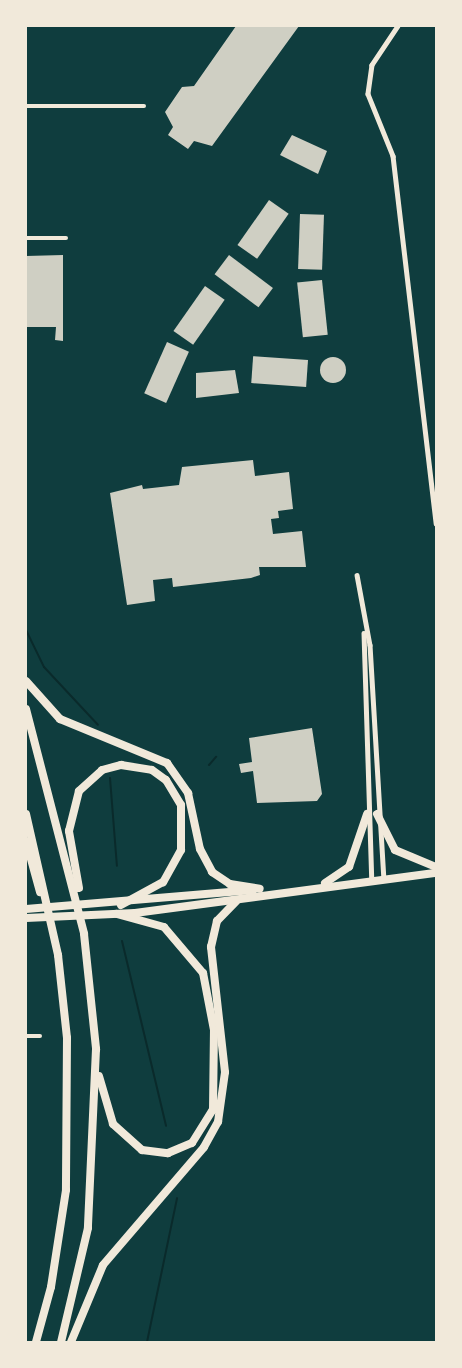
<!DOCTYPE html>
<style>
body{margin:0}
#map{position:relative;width:462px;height:1368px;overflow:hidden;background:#0f3d3e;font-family:Raleway,sans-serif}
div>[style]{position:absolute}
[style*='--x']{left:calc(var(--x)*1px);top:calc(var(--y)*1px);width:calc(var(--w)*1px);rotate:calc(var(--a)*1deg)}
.stream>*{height:2px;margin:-1px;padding:0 1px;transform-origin:1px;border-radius:1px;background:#0a2a2b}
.building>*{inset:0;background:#cfcfc3;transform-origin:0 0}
.round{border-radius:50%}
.minor>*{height:4.5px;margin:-2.25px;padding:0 2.25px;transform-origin:2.25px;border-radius:2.25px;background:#f1e9da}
.primary>*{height:8px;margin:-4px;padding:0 4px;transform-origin:4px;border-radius:4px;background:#f1e9da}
.motorway>*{height:8px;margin:-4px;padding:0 4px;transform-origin:4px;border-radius:4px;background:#f1e9da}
span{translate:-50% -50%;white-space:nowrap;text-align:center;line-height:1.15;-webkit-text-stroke:6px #f1e9da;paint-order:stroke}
.frame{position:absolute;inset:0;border:27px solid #f1e9da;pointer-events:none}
</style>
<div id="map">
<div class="stream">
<i style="--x:26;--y:630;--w:41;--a:64.1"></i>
<i style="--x:44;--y:667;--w:79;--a:47"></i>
<i style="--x:209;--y:765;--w:11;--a:-49"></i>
<i style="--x:110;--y:778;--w:88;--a:85.5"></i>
<i style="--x:122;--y:941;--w:190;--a:76.6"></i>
<i style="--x:147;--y:1342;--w:147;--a:-78.2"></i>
</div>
<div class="building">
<i style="clip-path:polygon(236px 26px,299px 26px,212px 146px,194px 141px,188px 149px,168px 135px,173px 127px,165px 112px,182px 87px,194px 86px)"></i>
<i style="clip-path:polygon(292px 135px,327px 151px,318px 174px,280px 155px)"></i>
<i style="left:269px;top:200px;width:24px;height:55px;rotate:35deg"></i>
<i style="left:300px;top:214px;width:24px;height:55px;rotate:2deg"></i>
<i style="clip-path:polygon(63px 255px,63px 341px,55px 340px,56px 327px,26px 327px,26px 256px)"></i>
<i style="left:229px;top:255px;width:55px;height:24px;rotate:37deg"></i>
<i style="left:322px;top:280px;width:55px;height:25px;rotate:84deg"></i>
<i style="left:205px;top:286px;width:24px;height:55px;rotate:35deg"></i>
<i style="left:167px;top:342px;width:24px;height:56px;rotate:24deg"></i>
<i class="round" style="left:320px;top:357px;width:26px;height:26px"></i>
<i style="left:308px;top:360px;width:27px;height:55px;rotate:94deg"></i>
<i style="clip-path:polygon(235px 370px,239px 393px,196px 398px,196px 373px)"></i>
<i style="clip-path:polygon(253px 460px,255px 476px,289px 472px,293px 509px,278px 511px,279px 518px,271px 519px,273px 534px,302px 531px,306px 567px,259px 567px,260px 575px,251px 578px,173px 587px,172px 578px,153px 580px,155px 601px,127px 605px,110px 493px,142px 485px,143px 489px,179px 485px,182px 467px)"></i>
<i style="clip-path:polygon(312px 728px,322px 794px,317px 801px,257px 803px,253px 771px,241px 773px,239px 764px,252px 762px,249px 738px)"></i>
</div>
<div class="minor">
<i style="--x:398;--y:26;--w:47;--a:123.7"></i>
<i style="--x:372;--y:65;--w:29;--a:98"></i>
<i style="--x:368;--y:94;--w:67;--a:68"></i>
<i style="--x:393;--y:156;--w:370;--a:83.3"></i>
<i style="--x:26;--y:106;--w:118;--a:0"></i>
<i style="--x:26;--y:238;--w:40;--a:0"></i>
<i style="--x:357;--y:575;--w:71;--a:79.5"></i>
<i style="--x:370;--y:645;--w:234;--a:86.6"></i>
<i style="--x:364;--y:633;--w:248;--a:88.2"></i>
<i style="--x:26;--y:1036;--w:14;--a:0"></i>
</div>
<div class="primary">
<i style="--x:377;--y:814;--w:40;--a:63.4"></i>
<i style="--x:395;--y:850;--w:44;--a:22.5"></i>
<i style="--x:325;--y:883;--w:29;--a:-34"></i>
<i style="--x:349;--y:867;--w:56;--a:-71.2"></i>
<i style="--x:26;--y:909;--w:228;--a:-4.8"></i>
<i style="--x:26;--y:918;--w:109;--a:-2.6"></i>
<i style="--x:135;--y:913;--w:304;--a:-7.6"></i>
</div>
<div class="motorway">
<i style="--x:26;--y:681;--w:51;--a:48.2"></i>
<i style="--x:60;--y:719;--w:116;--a:22.4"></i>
<i style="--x:167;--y:763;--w:37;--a:55"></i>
<i style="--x:188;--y:793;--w:57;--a:77.9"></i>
<i style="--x:200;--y:849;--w:26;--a:62"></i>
<i style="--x:212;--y:872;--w:22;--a:34"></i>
<i style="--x:230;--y:884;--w:30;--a:9"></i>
<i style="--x:26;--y:709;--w:232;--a:75.5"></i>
<i style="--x:84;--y:934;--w:116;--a:84"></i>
<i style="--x:96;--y:1049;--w:179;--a:92.6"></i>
<i style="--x:88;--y:1228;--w:117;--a:103.3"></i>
<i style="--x:26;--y:814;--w:145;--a:77.2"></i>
<i style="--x:58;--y:955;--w:83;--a:83.8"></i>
<i style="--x:67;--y:1038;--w:152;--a:90.4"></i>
<i style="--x:66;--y:1190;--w:98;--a:98.8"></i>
<i style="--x:51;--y:1287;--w:57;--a:105.3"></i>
<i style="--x:26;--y:841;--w:53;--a:74.6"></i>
<i style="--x:79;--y:888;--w:58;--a:-100"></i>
<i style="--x:69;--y:831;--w:41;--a:-76"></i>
<i style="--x:79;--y:791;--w:31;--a:-42"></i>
<i style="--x:102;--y:770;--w:20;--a:-15"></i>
<i style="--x:121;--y:765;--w:31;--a:9"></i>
<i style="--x:152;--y:770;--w:17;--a:36"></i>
<i style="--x:166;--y:780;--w:29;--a:59"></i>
<i style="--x:181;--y:805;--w:45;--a:90"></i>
<i style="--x:181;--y:850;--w:37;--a:119"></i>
<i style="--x:163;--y:882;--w:48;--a:151.3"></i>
<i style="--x:99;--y:1076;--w:50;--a:73.7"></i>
<i style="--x:113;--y:1124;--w:39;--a:42"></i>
<i style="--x:142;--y:1150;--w:26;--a:7"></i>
<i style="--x:168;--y:1153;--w:26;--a:-23"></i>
<i style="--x:192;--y:1143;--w:39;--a:-58"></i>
<i style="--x:213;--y:1110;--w:80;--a:-89.3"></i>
<i style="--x:214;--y:1030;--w:58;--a:-100.9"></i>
<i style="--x:203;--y:973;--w:60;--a:-130.3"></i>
<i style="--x:164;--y:927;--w:49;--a:-164.5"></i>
<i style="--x:71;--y:1342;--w:83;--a:-67.4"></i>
<i style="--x:103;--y:1265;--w:155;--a:-49.4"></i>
<i style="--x:204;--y:1147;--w:29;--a:-61"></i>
<i style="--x:218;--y:1122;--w:50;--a:-82"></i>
<i style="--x:225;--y:1072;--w:126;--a:-96.4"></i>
<i style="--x:211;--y:947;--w:27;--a:-77"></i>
<i style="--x:217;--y:921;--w:28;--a:-46"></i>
</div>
<div class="frame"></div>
</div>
